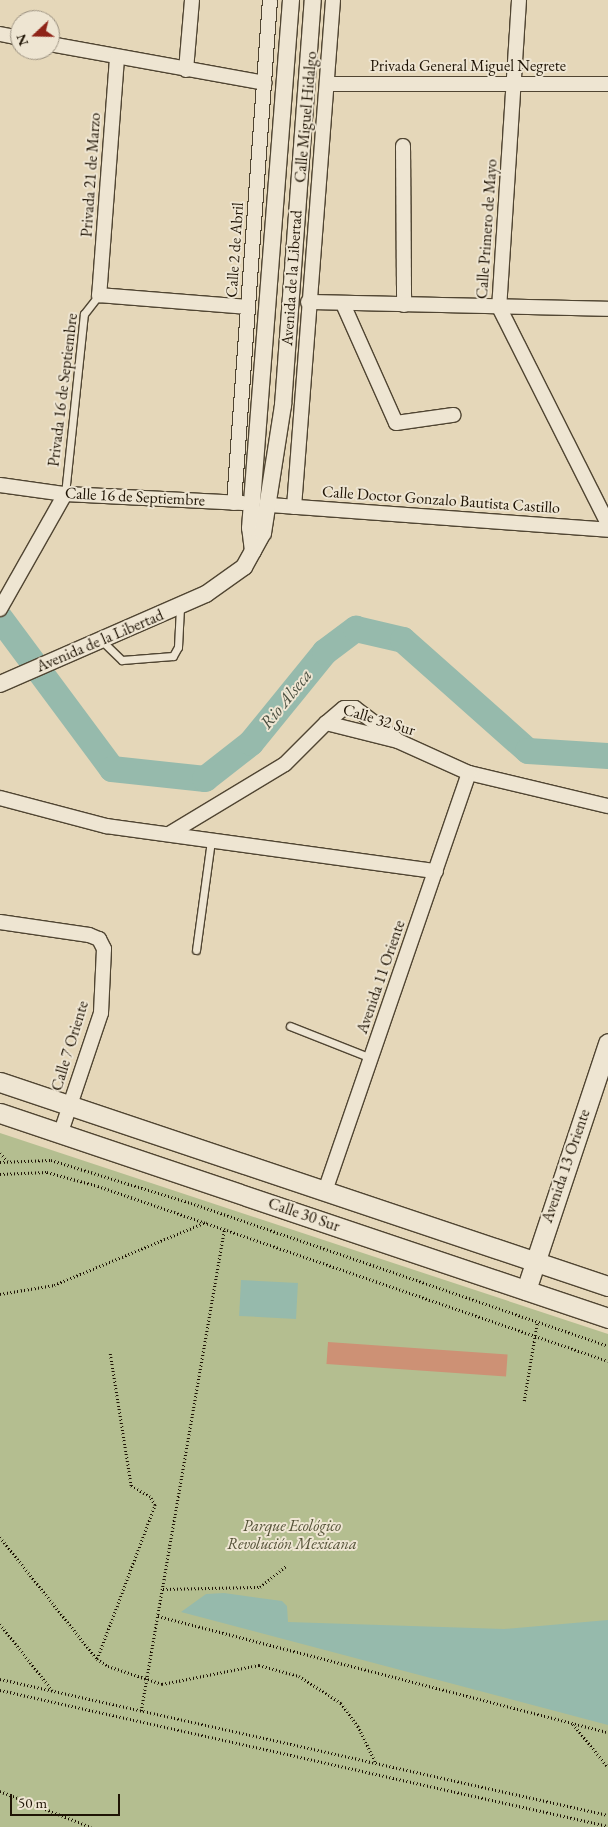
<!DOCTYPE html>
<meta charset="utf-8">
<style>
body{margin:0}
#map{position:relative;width:608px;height:1827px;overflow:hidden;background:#e5d7b9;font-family:"EB Garamond",serif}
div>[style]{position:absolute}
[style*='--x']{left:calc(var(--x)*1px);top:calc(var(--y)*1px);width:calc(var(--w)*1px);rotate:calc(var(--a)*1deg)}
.green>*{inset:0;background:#b4be90}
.water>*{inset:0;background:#96baac;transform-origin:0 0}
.river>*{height:26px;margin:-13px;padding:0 13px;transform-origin:13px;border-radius:13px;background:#96baac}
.building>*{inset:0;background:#cd9175;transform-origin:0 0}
.path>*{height:2.5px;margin-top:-1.25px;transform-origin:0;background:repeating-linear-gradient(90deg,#1f1405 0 1px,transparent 0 3.5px)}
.roads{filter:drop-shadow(1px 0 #504532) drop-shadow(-1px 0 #504532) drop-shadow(0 1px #504532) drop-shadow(0 -1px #504532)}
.service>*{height:7px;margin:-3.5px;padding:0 3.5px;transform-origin:3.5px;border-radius:3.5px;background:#eee5d2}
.minor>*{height:14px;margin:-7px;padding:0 7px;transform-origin:7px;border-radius:7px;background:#eee5d2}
.tertiary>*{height:16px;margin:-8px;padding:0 8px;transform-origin:8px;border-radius:8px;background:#eee5d2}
.secondary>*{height:19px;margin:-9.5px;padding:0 9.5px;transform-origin:9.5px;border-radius:9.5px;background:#eee5d2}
span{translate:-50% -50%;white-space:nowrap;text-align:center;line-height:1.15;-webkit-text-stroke:4px #eee5d2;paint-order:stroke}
.street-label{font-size:16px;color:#1f1405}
.park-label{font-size:16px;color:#535036;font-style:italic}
.water-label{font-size:18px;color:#494e3f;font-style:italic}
.north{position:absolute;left:10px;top:10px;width:50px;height:50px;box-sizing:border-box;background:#eee5d2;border:1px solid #9b9180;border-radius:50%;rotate:249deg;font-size:14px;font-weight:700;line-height:20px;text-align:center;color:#1f1405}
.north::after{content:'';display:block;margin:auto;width:18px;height:22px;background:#8f2418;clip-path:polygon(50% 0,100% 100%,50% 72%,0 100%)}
.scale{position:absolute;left:10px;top:1794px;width:110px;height:22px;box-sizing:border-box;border:2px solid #1f1405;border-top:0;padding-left:6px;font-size:15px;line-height:18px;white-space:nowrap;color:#1f1405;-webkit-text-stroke:4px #eee5d2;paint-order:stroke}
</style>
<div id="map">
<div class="green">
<i style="clip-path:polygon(0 1133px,608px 1334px,608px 1827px,0 1827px)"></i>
</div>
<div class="water">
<i style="left:241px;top:1280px;width:57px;height:36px;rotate:3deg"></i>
<i style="clip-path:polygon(224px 1593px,282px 1601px,287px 1606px,288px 1622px,504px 1629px,608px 1620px,608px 1725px,181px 1612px,206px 1594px)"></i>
</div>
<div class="river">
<i style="--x:0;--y:618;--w:188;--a:53.4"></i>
<i style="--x:112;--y:769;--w:94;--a:6.1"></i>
<i style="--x:205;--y:779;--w:58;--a:-38"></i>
<i style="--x:251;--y:743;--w:117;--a:-50.9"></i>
<i style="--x:325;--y:652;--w:39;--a:-37"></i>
<i style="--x:356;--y:629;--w:48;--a:13.2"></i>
<i style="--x:403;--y:640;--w:167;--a:41.6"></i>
<i style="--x:528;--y:751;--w:80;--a:3.6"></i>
</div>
<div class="building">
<i style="left:328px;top:1342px;width:180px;height:22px;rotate:4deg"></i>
</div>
<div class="path">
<i style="--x:0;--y:1153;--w:11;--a:45"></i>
<i style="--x:0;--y:1162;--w:51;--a:-2.2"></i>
<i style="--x:51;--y:1160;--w:146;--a:17.1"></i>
<i style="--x:191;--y:1203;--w:441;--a:18.9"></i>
<i style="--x:0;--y:1174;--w:47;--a:-2.4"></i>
<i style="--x:47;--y:1172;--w:53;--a:15.4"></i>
<i style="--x:98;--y:1186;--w:539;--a:18.94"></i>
<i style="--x:0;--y:1294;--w:55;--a:-9.5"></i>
<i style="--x:54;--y:1285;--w:165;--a:-22.5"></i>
<i style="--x:524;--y:1401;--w:79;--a:-80.5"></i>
<i style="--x:0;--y:1537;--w:156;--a:51.5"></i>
<i style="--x:97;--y:1659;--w:13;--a:32"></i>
<i style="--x:108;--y:1666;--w:57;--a:18.4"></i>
<i style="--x:162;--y:1684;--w:99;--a:-11.1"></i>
<i style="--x:259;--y:1665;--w:41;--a:15.4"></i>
<i style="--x:299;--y:1676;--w:50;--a:32.7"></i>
<i style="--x:341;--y:1703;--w:29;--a:54"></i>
<i style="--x:358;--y:1726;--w:41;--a:64.1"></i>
<i style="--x:163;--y:1589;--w:97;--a:-1.2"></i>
<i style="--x:260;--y:1587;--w:33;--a:-39"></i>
<i style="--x:158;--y:1616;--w:465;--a:14.5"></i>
<i style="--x:0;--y:1624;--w:85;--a:51.7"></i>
<i style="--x:97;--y:1659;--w:165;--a:-69.4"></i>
<i style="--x:155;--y:1505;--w:9;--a:-122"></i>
<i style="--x:150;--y:1497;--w:22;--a:-150"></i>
<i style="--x:131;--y:1486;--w:135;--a:-99"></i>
<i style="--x:0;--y:1679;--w:623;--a:12.61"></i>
<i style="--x:0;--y:1690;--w:623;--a:12.61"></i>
<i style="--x:141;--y:1711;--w:490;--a:-80.2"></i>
<i style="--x:573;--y:1724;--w:55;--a:50.9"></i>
<i style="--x:0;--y:1791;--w:98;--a:21.6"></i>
</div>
<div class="roads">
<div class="service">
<i style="--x:65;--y:494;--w:181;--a:-84"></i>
<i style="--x:84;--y:314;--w:24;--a:-52"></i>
<i style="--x:101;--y:640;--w:29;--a:44"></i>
<i style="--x:122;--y:660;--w:51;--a:-4.5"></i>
<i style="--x:173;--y:656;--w:10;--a:-61"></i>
<i style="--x:178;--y:647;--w:40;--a:-87.1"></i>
<i style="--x:196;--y:950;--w:111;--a:-82.2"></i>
<i style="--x:290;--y:1026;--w:87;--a:21.6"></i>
</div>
<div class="minor">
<i style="--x:519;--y:0;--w:308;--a:93.7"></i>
<i style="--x:499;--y:307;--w:243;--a:63.3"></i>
<i style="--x:0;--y:34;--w:20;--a:11"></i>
<i style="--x:50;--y:44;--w:218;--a:10.3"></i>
<i style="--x:117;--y:58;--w:238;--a:94.3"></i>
<i style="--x:99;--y:295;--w:149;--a:4.6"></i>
<i style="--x:186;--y:70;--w:70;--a:-85.1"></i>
<i style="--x:327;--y:84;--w:281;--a:0"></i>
<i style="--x:403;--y:146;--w:159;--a:89.6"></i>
<i style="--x:308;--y:302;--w:300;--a:1.3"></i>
<i style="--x:343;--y:304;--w:130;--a:66"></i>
<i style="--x:396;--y:423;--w:58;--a:-8"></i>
<i style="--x:0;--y:485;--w:66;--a:7.9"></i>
<i style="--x:65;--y:494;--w:178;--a:2.9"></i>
<i style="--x:234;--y:503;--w:504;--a:-85.91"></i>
<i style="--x:270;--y:505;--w:339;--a:4.2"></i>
<i style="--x:294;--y:507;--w:508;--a:-85.6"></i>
<i style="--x:0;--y:609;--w:132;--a:-60.5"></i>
<i style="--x:326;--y:723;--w:23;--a:-40"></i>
<i style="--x:344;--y:708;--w:11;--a:0"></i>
<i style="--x:355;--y:708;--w:51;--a:37.1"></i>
<i style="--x:0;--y:798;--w:110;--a:14.8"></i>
<i style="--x:106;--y:826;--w:333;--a:7.8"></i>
<i style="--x:169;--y:834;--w:135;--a:-31.1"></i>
<i style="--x:285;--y:764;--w:58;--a:-45"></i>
<i style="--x:326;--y:723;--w:74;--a:14"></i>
<i style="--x:398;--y:741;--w:78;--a:24.3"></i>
<i style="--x:469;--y:773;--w:143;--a:13.4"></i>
<i style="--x:0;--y:922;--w:90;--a:8.3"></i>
<i style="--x:89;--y:935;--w:11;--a:22"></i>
<i style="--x:99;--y:939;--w:11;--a:63"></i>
<i style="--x:104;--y:949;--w:64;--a:92.7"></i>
<i style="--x:101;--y:1013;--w:126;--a:108.6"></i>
<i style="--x:325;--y:1191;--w:442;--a:-71"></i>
</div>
<div class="tertiary">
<i style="--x:253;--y:551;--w:23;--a:-97"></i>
<i style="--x:250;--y:528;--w:530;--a:-85.56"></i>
<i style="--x:0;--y:684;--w:225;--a:-23.6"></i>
<i style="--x:206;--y:594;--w:47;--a:-35.4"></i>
<i style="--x:244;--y:567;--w:39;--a:-61"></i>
<i style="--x:263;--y:533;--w:130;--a:-81.1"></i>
<i style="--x:283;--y:405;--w:406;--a:-85.8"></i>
</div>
<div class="secondary">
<i style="--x:0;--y:1082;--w:641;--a:18.55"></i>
<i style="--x:0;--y:1113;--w:642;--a:18.63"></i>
<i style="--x:526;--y:1290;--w:260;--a:-71.6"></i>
</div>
</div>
<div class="street-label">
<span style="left:468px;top:66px">Privada General Miguel Negrete</span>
<span style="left:306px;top:117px;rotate:-85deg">Calle Miguel Hidalgo</span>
<span style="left:91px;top:175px;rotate:-86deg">Privada 21 de Marzo</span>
<span style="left:487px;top:229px;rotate:-86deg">Calle Primero de Mayo</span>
<span style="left:235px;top:250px;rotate:-86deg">Calle 2 de Abril</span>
<span style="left:292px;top:278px;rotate:-86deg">Avenida de la Libertad</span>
<span style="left:63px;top:390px;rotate:-83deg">Privada 16 de Septiembre</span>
<span style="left:135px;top:497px;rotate:3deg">Calle 16 de Septiembre</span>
<span style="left:441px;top:500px;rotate:4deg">Calle Doctor Gonzalo Bautista Castillo</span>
<span style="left:100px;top:641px;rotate:-23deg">Avenida de la Libertad</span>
<span style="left:379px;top:720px;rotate:17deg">Calle 32 Sur</span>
<span style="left:381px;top:977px;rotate:-71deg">Avenida 11 Oriente</span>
<span style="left:70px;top:1046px;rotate:-73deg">Calle 7 Oriente</span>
<span style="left:566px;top:1166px;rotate:-71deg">Avenida 13 Oriente</span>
<span style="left:304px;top:1215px;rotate:19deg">Calle 30 Sur</span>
</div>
<div class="park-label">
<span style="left:292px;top:1535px">Parque Ecológico<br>Revolución Mexicana</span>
</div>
<div class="water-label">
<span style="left:286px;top:699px;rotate:-51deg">Rio Alseca</span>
</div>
<div class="north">N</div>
<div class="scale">50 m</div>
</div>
